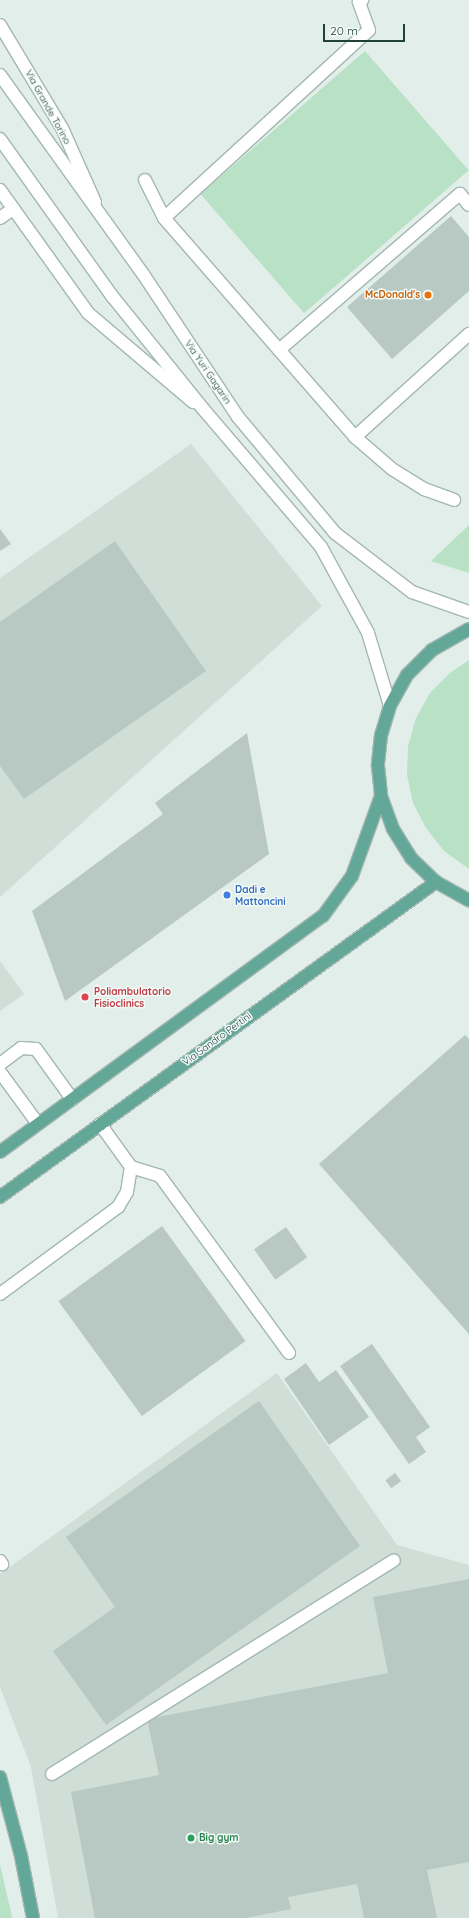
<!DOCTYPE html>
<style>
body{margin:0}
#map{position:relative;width:469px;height:1918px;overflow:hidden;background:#e2eee9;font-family:Quicksand,sans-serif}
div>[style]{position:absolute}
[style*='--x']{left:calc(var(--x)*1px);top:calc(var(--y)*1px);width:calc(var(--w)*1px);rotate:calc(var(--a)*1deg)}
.built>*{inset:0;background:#d0ded8}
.green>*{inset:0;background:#b9e1c6;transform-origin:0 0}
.building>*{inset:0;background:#b7c9c2;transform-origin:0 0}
.roads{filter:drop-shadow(1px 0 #a4b7b1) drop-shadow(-1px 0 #a4b7b1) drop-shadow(0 1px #a4b7b1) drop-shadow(0 -1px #a4b7b1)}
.service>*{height:12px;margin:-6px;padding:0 6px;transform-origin:6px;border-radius:6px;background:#fff}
.minor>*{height:12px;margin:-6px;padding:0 6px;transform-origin:6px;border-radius:6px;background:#fff}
.secondary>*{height:12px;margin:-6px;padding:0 6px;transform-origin:6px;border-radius:6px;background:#fff}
.primary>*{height:12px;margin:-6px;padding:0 6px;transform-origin:6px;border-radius:6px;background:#63a799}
.dots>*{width:11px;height:11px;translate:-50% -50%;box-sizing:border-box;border:2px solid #f3faf7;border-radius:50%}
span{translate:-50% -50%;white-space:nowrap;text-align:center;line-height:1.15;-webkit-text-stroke:3px #f3faf7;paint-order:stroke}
.street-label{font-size:10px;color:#204139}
.food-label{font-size:10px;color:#c56008;font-weight:700}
.right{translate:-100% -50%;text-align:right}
.shop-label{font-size:10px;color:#366cbe;font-weight:700}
.left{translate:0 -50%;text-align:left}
.health-label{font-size:10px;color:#be3a42;font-weight:700}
.leisure-label{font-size:10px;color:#27864d;font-weight:700}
.scale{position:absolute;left:323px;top:24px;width:82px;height:18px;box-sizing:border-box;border:2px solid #204139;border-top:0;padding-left:5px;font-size:12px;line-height:14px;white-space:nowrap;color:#204139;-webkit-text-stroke:3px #f3faf7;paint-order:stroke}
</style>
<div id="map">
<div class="built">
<i style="clip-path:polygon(191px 444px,322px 606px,0 897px,0 578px)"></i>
<i style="clip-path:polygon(0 961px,24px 994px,0 1011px)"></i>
<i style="clip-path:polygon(277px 1373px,397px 1545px,469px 1565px,469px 1918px,58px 1918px,31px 1767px,0 1687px,0 1574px)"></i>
</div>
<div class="green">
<i style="left:365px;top:51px;width:158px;height:218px;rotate:49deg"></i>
<i style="clip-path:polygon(469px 525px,469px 573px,431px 561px)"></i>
<i style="clip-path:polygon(469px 660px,469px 869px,444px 851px,426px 828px,413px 803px,407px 775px,408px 746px,416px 718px,430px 693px,450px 673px)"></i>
<i style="clip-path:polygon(0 1865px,11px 1912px,12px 1918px,0 1918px)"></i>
</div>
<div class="building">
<i style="clip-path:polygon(451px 216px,469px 237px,469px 291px,392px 359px,347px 307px)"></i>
<i style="clip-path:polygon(0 529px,11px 544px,0 551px)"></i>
<i style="clip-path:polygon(115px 541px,206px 671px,24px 799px,0 766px,0 622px)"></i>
<i style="clip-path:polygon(247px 733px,269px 854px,65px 1001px,32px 911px,163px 814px,155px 803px)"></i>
<i style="clip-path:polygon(465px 1035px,469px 1039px,469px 1334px,319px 1164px)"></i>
<i style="left:162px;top:1226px;width:142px;height:128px;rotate:54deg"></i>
<i style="left:286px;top:1227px;width:37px;height:39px;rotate:55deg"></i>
<i style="clip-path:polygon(372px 1344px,430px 1427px,416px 1437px,426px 1452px,409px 1464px,340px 1366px)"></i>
<i style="clip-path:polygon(306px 1363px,319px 1382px,336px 1370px,369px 1417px,329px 1445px,284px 1379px)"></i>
<i style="clip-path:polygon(259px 1401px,360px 1546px,106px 1725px,53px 1651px,115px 1607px,66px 1537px)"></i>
<i style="left:395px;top:1473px;width:10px;height:12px;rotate:53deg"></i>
<i style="clip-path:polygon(469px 1579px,469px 1862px,427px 1870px,437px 1918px,364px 1918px,357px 1884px,288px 1897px,291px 1909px,246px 1918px,95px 1918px,71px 1792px,159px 1775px,147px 1719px,388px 1673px,373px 1597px)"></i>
</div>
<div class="roads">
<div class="service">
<i style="--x:145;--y:180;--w:42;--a:63.4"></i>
<i style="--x:164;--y:218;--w:291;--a:48.9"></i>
<i style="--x:355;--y:437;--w:49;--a:40.9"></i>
<i style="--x:392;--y:469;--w:38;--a:32"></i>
<i style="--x:424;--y:489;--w:32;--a:20"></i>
<i style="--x:0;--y:190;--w:151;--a:54.4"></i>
<i style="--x:88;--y:313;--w:138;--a:40.3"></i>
<i style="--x:0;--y:218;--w:16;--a:-35"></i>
<i style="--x:164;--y:218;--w:278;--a:-42.5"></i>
<i style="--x:369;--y:30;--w:30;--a:-110"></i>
<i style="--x:359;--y:2;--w:4;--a:-34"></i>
<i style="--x:279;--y:350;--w:239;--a:-40.8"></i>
<i style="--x:460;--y:194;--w:14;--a:51"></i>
<i style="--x:355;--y:437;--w:154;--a:-42.1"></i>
<i style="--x:0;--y:1064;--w:26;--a:-37"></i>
<i style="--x:21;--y:1048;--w:15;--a:4"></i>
<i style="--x:36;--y:1049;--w:62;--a:54.2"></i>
<i style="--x:0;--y:1072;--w:64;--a:53.8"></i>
<i style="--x:100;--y:1124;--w:53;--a:54.2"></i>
<i style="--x:131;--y:1167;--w:30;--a:17"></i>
<i style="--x:160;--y:1176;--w:219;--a:53.9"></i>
<i style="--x:0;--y:1294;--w:147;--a:-36.4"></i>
<i style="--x:118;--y:1207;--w:17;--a:-59"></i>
<i style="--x:127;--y:1192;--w:25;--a:-81"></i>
<i style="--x:0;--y:1561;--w:4;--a:56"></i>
<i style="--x:52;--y:1774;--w:403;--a:-32"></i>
</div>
<div class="minor">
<i style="--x:0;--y:25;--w:120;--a:59"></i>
<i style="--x:62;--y:128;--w:81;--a:66"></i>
</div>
<div class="secondary">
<i style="--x:0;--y:75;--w:245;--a:54.3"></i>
<i style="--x:143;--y:274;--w:172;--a:56.4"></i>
<i style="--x:238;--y:417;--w:151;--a:50.1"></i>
<i style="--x:335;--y:533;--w:97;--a:37.5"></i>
<i style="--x:412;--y:592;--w:60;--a:19.3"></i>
<i style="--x:0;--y:139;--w:193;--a:54.5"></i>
<i style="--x:112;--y:296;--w:146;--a:51.1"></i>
<i style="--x:204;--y:410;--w:180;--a:49.5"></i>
<i style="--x:321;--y:547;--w:98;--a:61.3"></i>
<i style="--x:368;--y:633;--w:76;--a:73.2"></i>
</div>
<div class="primary">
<i style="--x:469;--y:629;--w:43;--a:150.4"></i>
<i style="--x:432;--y:650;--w:35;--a:135"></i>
<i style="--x:407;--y:675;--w:35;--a:119"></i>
<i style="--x:390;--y:706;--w:30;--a:107"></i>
<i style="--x:381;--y:735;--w:31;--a:96"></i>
<i style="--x:378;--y:766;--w:30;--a:84"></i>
<i style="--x:381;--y:796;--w:35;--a:70"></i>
<i style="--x:393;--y:829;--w:34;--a:58"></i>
<i style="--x:411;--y:858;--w:35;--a:44"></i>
<i style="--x:436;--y:882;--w:38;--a:29"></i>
<i style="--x:0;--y:1152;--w:400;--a:-36.2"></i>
<i style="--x:323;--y:916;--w:49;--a:-54.1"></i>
<i style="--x:352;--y:876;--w:85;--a:-70.1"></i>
<i style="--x:0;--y:1197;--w:538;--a:-35.85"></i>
<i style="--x:0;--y:1777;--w:82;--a:75.1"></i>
<i style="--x:21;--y:1856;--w:63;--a:79"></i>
</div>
</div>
<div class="dots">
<i style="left:428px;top:295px;background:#e8710a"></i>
<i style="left:227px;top:895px;background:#3f7fe0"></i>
<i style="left:85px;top:997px;background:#e0444e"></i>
<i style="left:191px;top:1838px;background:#2e9e5b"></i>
</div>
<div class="street-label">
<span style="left:48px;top:107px;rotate:61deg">Via Grande Torino</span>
<span style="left:208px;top:372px;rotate:56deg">Via Yuri Gagarin</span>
<span style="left:217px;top:1039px;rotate:-36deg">Via Sandro Pertini</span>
</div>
<div class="food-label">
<span class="right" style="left:420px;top:295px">McDonald's</span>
</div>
<div class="shop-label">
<span class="left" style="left:235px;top:895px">Dadi e<br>Mattoncini</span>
</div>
<div class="health-label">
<span class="left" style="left:94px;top:997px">Poliambulatorio<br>Fisioclinics</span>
</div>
<div class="leisure-label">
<span class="left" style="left:199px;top:1838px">Big gym</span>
</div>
<div class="scale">20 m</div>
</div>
